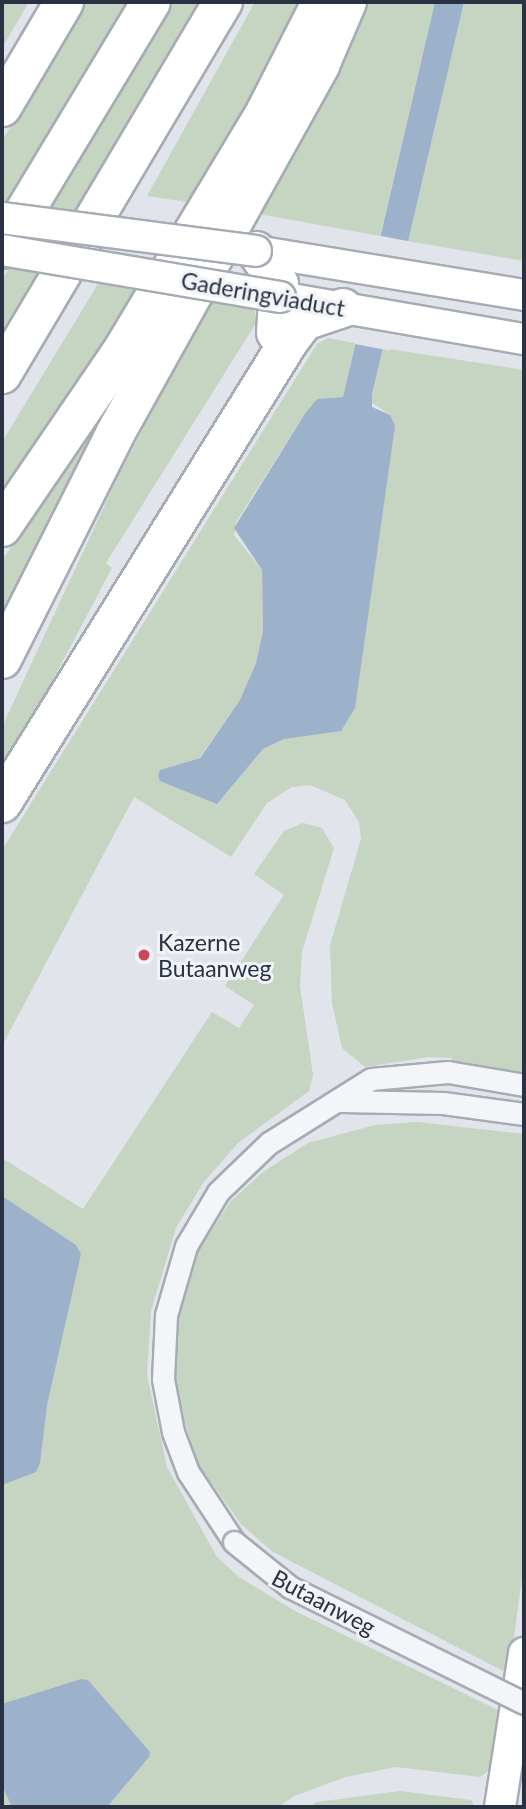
<!DOCTYPE html>
<style>
body{margin:0}
#map{position:relative;width:526px;height:1809px;overflow:hidden;background:#e1e4ea;font-family:Lato,sans-serif}
div>[style]{position:absolute}
[style*='--x']{left:calc(var(--x)*1px);top:calc(var(--y)*1px);width:calc(var(--w)*1px);rotate:calc(var(--a)*1deg)}
.green>*{inset:0;background:#c6d4c2}
.water>*{inset:0;background:#9cb1ca}
.pier>*{inset:0;background:#e1e4ea;transform-origin:0 0}
.roads{filter:drop-shadow(2px 0 #a6abb4) drop-shadow(-2px 0 #a6abb4) drop-shadow(0 2px #a6abb4) drop-shadow(0 -2px #a6abb4)}
.street>*{height:21px;margin:-10.5px;padding:0 10.5px;transform-origin:10.5px;border-radius:10.5px;background:#f4f5f8}
.secondary>*{height:30px;margin:-15px;padding:0 15px;transform-origin:15px;border-radius:15px;background:#fff}
.highway>*{height:38px;margin:-19px;padding:0 19px;transform-origin:19px;border-radius:19px;background:#fff}
.bridges{filter:drop-shadow(2px 0 #a6abb4) drop-shadow(-2px 0 #a6abb4) drop-shadow(0 2px #a6abb4) drop-shadow(0 -2px #a6abb4)}
.street-bridge>*{height:21px;margin:-10.5px;padding:0 10.5px;transform-origin:10.5px;border-radius:10.5px;background:#f4f5f8}
.secondary-bridge>*{height:30px;margin:-15px;padding:0 15px;transform-origin:15px;border-radius:15px;background:#fff}
.dots>*{width:19px;height:19px;translate:-50% -50%;box-sizing:border-box;border:4px solid #f1f3f7;border-radius:50%}
span{translate:-50% -50%;white-space:nowrap;text-align:center;line-height:1.15;-webkit-text-stroke:6px #f1f3f7;paint-order:stroke}
.street-label{font-size:23px;color:#293142}
.poi-label{font-size:23px;color:#293142}
.left{translate:0 -50%;text-align:left}
.frame{position:absolute;inset:0;border:4px solid #293142;pointer-events:none}
</style>
<div id="map">
<div class="green">
<i style="clip-path:polygon(2px 2px,29px 2px,2px 48px)"></i>
<i style="clip-path:polygon(85px 2px,127px 2px,2px 213px,2px 141px)"></i>
<i style="clip-path:polygon(169px 2px,200px 2px,2px 341px,2px 280px)"></i>
<i style="clip-path:polygon(255px 2px,312px 2px,200px 204px,147px 196px)"></i>
<i style="clip-path:polygon(368px 2px,435px 2px,380px 236px,259px 214px,315px 118px)"></i>
<i style="clip-path:polygon(464px 2px,524px 2px,524px 261px,407px 241px)"></i>
<i style="clip-path:polygon(101px 279px,149px 287px,2px 507px,2px 442px)"></i>
<i style="clip-path:polygon(213px 297px,247px 303px,255px 311px,256px 323px,106px 563px,112px 568px,2px 776px,2px 727px,120px 472px)"></i>
<i style="clip-path:polygon(328px 338px,355px 343px,343px 397px,317px 399px,306px 412px,236px 522px,234px 535px,262px 570px,263px 631px,256px 663px,240px 700px,199px 758px,161px 770px,223px 797px,263px 749px,284px 739px,390px 415px,371px 402px,383px 348px,524px 370px,524px 1073px,452px 1064px,452px 1058px,428px 1057px,365px 1067px,342px 1048px,332px 1003px,330px 945px,361px 839px,359px 822px,345px 800px,310px 785px,292px 787px,267px 803px,231px 857px,134px 797px,2px 1046px,2px 850px,317px 344px)"></i>
<i style="clip-path:polygon(134px 374px,2px 640px,2px 560px)"></i>
<i style="clip-path:polygon(303px 823px,322px 828px,334px 848px,302px 952px,300px 986px,313px 1075px,309px 1091px,238px 1143px,203px 1183px,176px 1228px,151px 1311px,147px 1375px,167px 1467px,217px 1557px,239px 1577px,295px 1611px,504px 1713px,496px 1765px,480px 1777px,396px 1767px,346px 1777px,294px 1796px,279px 1807px,2px 1807px,2px 1158px,83px 1209px,212px 1012px,239px 1028px,254px 1005px,225px 986px,284px 895px,254px 874px,284px 831px)"></i>
<i style="clip-path:polygon(417px 1122px,524px 1134px,524px 1563px,509px 1674px,273px 1552px,241px 1524px,198px 1464px,174px 1389px,174px 1323px,192px 1260px,230px 1202px,263px 1172px,308px 1143px,375px 1125px)"></i>
<i style="clip-path:polygon(400px 1791px,471px 1800px,475px 1807px,309px 1807px,317px 1802px)"></i>
</div>
<div class="water">
<i style="clip-path:polygon(435px 2px,464px 2px,372px 395px,372px 407px,390px 415px,395px 426px,355px 708px,341px 731px,284px 739px,263px 749px,217px 804px,160px 781px,158px 775px,160px 770px,200px 758px,240px 700px,256px 663px,263px 631px,262px 570px,234px 528px,306px 412px,317px 399px,343px 397px)"></i>
<i style="clip-path:polygon(2px 1196px,76px 1245px,81px 1254px,47px 1405px,40px 1463px,36px 1472px,2px 1485px)"></i>
<i style="clip-path:polygon(81px 1679px,88px 1680px,150px 1752px,149px 1757px,107px 1807px,12px 1807px,2px 1785px,2px 1704px)"></i>
</div>
<div class="pier">
<i style="left:376px;top:235px;width:36px;height:111px;rotate:11deg"></i>
</div>
<div class="roads">
<div class="street">
<i style="--x:341;--y:1101;--w:102;--a:1.1"></i>
<i style="--x:443;--y:1103;--w:82;--a:7.7"></i>
<i style="--x:234;--y:1542;--w:84;--a:-123.3"></i>
<i style="--x:188;--y:1472;--w:43;--a:-110.6"></i>
<i style="--x:173;--y:1432;--w:54;--a:-100.7"></i>
<i style="--x:163;--y:1379;--w:64;--a:-87.3"></i>
<i style="--x:166;--y:1315;--w:72;--a:-73.8"></i>
<i style="--x:186;--y:1246;--w:63;--a:-59.3"></i>
<i style="--x:218;--y:1192;--w:71;--a:-43.9"></i>
<i style="--x:269;--y:1143;--w:120;--a:-32.1"></i>
<i style="--x:371;--y:1079;--w:77;--a:-5.2"></i>
<i style="--x:448;--y:1072;--w:77;--a:9.7"></i>
</div>
<div class="secondary">
<i style="--x:256;--y:251;--w:272;--a:9.3"></i>
<i style="--x:280;--y:297;--w:248;--a:9.8"></i>
<i style="--x:500;--y:1807;--w:156;--a:-81.1"></i>
</div>
<div class="highway">
<i style="--x:2;--y:107;--w:122;--a:-59.4"></i>
<i style="--x:2;--y:249;--w:288;--a:-58.9"></i>
<i style="--x:256;--y:251;--w:40;--a:55.1"></i>
<i style="--x:279;--y:284;--w:49;--a:93.5"></i>
<i style="--x:2;--y:374;--w:433;--a:-59.3"></i>
<i style="--x:2;--y:527;--w:213;--a:-55.7"></i>
<i style="--x:122;--y:351;--w:280;--a:-59"></i>
<i style="--x:266;--y:111;--w:121;--a:-63"></i>
<i style="--x:2;--y:659;--w:252;--a:-63.3"></i>
<i style="--x:115;--y:434;--w:422;--a:-60.9"></i>
<i style="--x:320;--y:65;--w:69;--a:-66.8"></i>
<i style="--x:2;--y:803;--w:544;--a:-58.15"></i>
<i style="--x:289;--y:341;--w:25;--a:-53"></i>
<i style="--x:304;--y:321;--w:41;--a:-18.4"></i>
</div>
</div>
<div class="bridges">
<div class="street-bridge">
<i style="--x:234;--y:1542;--w:72;--a:38.8"></i>
<i style="--x:290;--y:1587;--w:261;--a:26.4"></i>
</div>
<div class="secondary-bridge">
<i style="--x:2;--y:218;--w:256;--a:7.4"></i>
<i style="--x:2;--y:250;--w:282;--a:9.6"></i>
</div>
</div>
<div class="dots">
<i style="left:144px;top:955px;background:#cf4656"></i>
</div>
<div class="street-label">
<span style="left:263px;top:294px;rotate:10deg">Gaderingviaduct</span>
<span style="left:324px;top:1602px;rotate:28deg">Butaanweg</span>
</div>
<div class="poi-label">
<span class="left" style="left:158px;top:955px">Kazerne<br>Butaanweg</span>
</div>
<div class="frame"></div>
</div>
